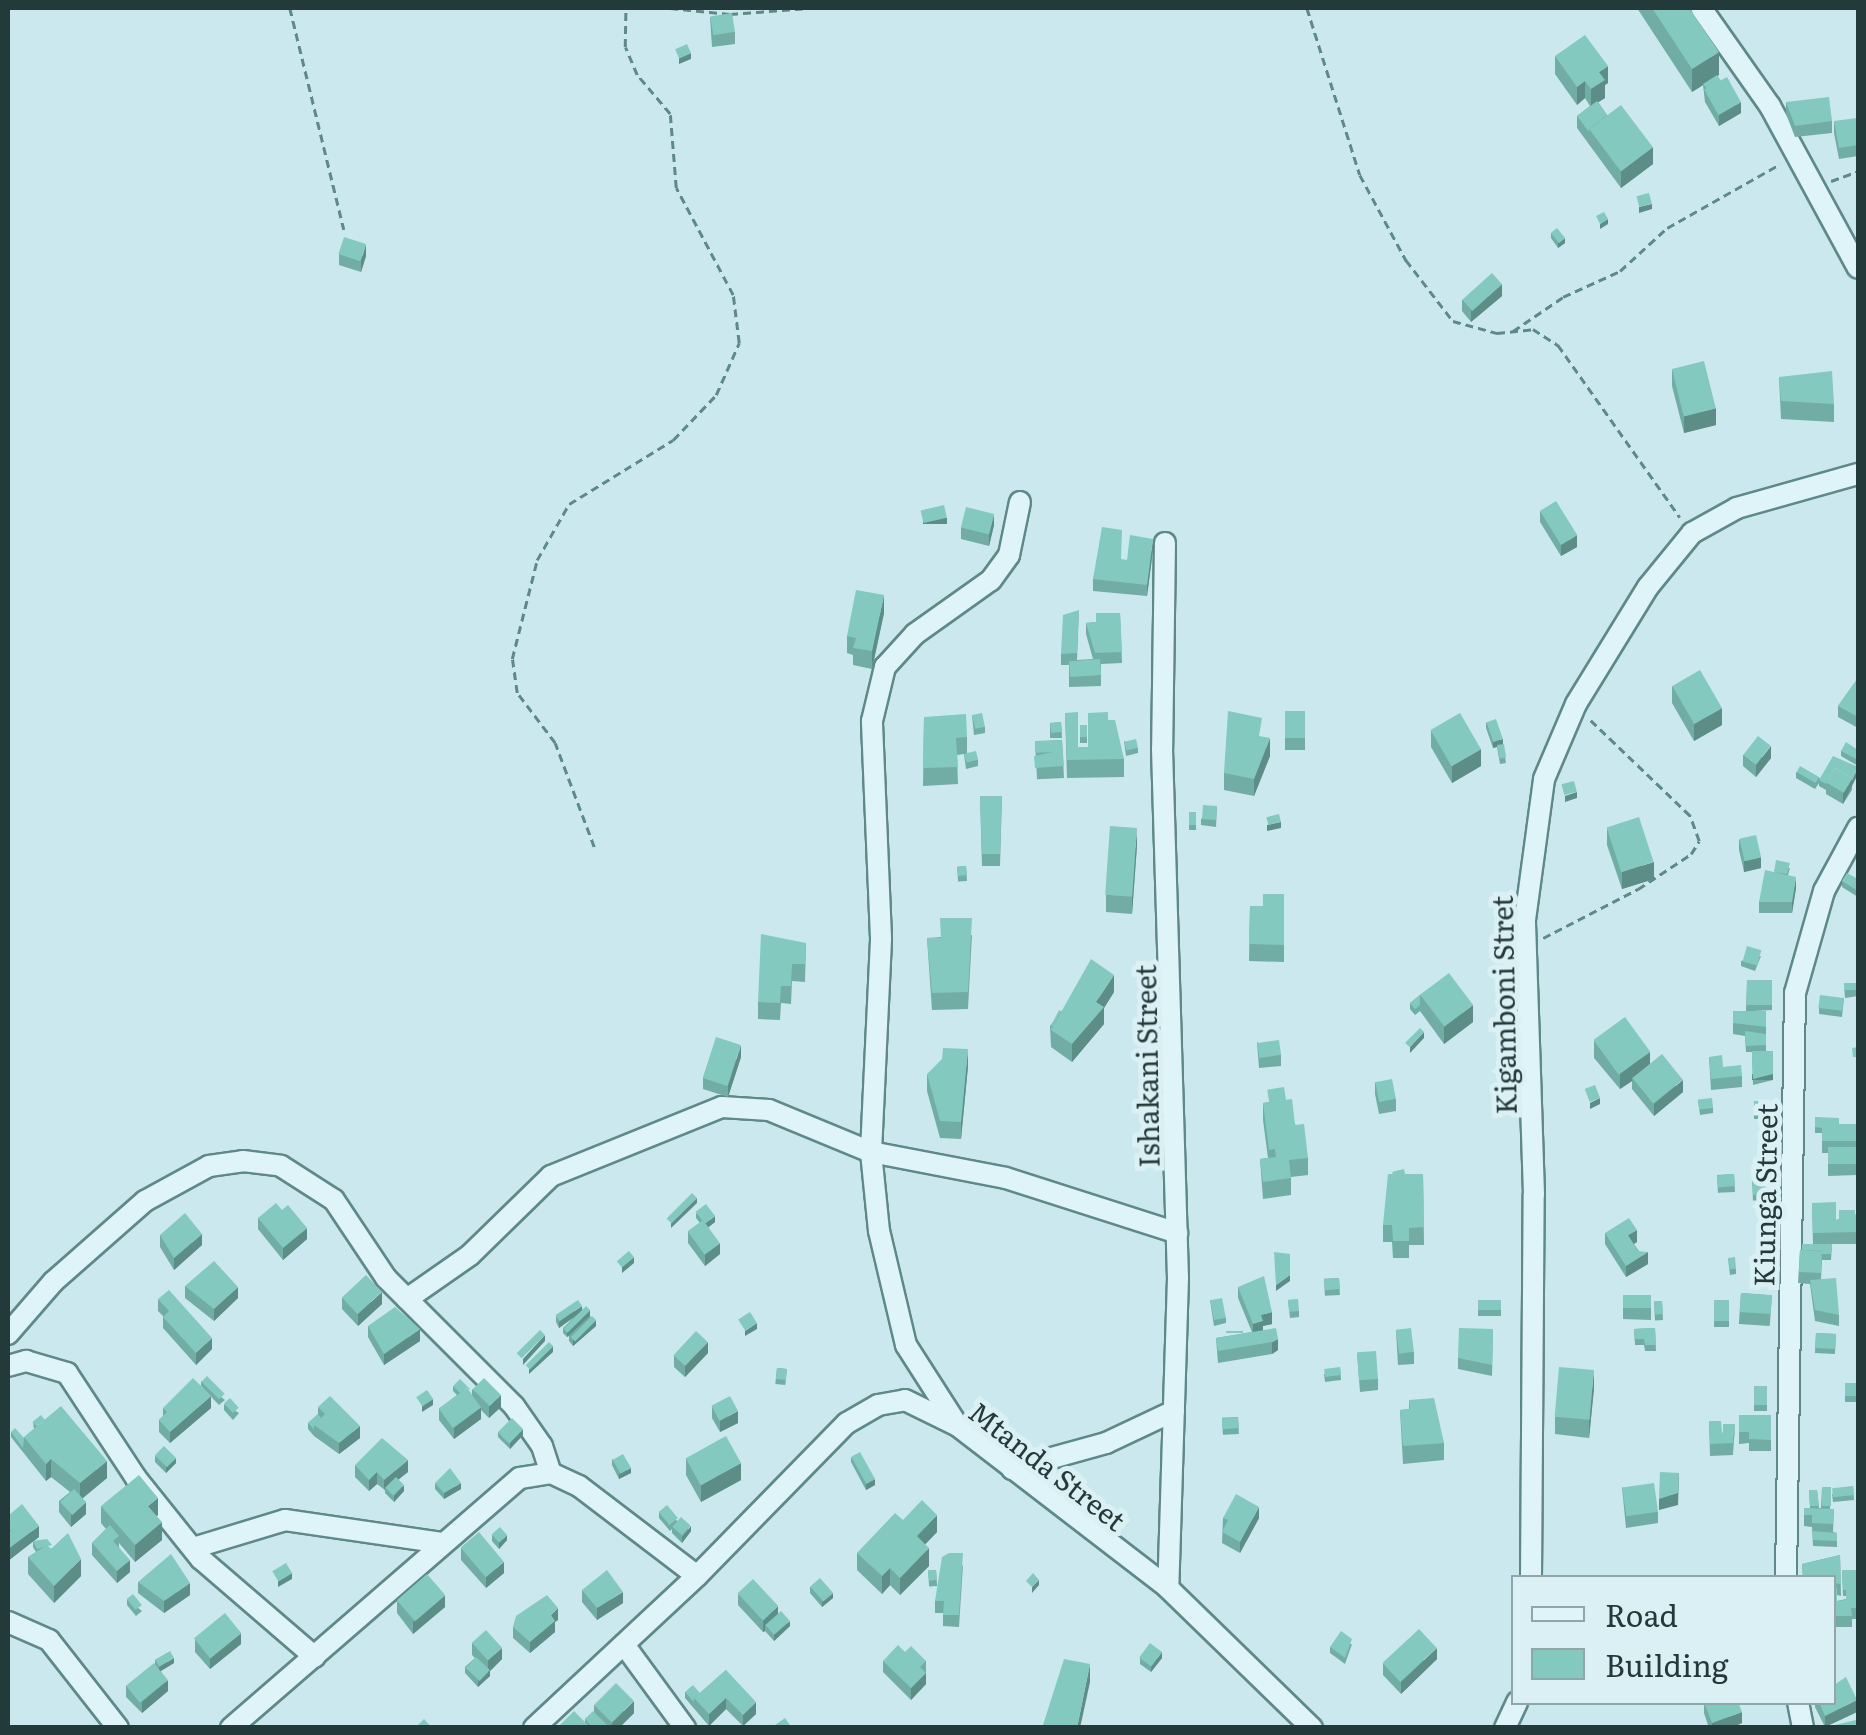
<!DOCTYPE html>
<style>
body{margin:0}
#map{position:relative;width:1866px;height:1735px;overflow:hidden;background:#cae8ed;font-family:Literata,serif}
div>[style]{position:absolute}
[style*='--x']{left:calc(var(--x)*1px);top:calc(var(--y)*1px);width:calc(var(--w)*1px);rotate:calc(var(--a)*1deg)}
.path>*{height:2.5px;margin-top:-1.25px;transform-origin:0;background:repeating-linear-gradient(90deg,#5f8988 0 8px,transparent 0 13px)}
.roads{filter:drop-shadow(2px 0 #5f8988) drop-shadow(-2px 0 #5f8988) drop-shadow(0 2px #5f8988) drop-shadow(0 -2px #5f8988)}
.street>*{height:20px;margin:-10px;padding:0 10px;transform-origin:10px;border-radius:10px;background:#def4f8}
.wall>*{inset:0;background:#71ada4;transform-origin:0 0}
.shaded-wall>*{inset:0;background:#5c8d86;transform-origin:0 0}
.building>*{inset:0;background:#83c9bf;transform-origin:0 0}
span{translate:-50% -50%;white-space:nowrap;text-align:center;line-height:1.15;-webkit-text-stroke:10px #daf0f5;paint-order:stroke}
.street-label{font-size:28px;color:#223a39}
.frame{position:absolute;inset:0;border:10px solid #223a39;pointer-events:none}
.legend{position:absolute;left:1511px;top:1575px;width:325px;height:130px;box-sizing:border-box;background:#daf0f5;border:2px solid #90a7aa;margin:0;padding:12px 18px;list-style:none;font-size:30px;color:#223a39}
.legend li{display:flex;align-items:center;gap:20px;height:50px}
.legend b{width:50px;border:2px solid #90a7aa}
</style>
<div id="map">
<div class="path">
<i style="--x:290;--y:8;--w:228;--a:76.3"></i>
<i style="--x:670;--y:8;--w:60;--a:5.7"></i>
<i style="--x:730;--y:14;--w:80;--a:-4.3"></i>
<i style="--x:1307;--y:8;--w:175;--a:72.4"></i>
<i style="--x:1360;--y:175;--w:97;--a:61.6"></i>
<i style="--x:1406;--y:260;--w:77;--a:52.4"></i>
<i style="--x:1453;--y:321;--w:46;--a:15.3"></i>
<i style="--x:1497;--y:333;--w:36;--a:-6"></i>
<i style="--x:1533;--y:329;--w:30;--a:33"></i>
<i style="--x:1558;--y:345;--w:211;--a:54.7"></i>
<i style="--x:1831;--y:181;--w:29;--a:-20"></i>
<i style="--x:1513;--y:331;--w:60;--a:-34.2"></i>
<i style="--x:1563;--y:297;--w:63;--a:-24.5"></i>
<i style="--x:1620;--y:271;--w:64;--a:-42.5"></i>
<i style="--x:1667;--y:228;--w:130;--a:-29.5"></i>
<i style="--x:594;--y:847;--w:111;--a:-110.6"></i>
<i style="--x:555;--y:743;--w:63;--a:-127.2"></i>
<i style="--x:517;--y:693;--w:34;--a:-98"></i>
<i style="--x:512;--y:659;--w:102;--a:-75.8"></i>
<i style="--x:537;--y:560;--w:64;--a:-60.3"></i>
<i style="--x:569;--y:504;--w:122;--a:-31.6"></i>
<i style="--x:673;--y:440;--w:62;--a:-46.3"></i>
<i style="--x:716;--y:395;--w:57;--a:-66.1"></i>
<i style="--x:739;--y:343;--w:48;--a:-97.1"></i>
<i style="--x:733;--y:295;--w:121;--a:-118"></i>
<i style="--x:676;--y:188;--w:74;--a:-94.6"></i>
<i style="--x:670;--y:114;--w:51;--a:-130.2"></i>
<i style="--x:637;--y:75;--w:30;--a:-113"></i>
<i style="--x:625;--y:47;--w:39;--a:-89"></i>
<i style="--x:1543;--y:938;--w:107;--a:-27.3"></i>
<i style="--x:1638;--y:889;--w:64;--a:-33.4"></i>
<i style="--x:1691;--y:854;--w:15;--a:-58"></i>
<i style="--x:1699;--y:841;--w:27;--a:-110"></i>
<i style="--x:1690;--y:816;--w:139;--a:-136.2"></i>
</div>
<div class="roads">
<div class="street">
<i style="--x:1701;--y:8;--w:120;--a:54.9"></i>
<i style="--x:1770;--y:106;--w:184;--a:61.5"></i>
<i style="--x:1165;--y:543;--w:206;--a:90.8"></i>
<i style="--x:1162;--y:749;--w:529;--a:88.27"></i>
<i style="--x:1178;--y:1278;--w:310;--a:91.8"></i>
<i style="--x:407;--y:1299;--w:77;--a:-34.9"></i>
<i style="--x:470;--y:1255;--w:113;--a:-44.3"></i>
<i style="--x:551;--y:1176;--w:184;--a:-22"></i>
<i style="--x:722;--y:1107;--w:47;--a:3.7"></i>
<i style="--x:769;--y:1110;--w:110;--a:22.4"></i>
<i style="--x:871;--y:1152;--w:137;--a:10.9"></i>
<i style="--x:1006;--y:1178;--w:180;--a:17.8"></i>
<i style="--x:8;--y:1334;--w:69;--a:-49.1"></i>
<i style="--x:53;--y:1282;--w:123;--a:-41.4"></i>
<i style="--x:145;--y:1201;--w:73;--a:-28.7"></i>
<i style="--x:209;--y:1166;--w:34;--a:-8"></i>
<i style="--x:243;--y:1161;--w:38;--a:7"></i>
<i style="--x:281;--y:1166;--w:63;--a:32.7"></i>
<i style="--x:334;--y:1200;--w:94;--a:56.3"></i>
<i style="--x:386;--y:1278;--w:181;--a:45"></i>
<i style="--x:514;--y:1406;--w:49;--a:55"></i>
<i style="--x:542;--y:1446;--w:28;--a:72"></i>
<i style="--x:8;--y:1366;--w:19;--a:-16"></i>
<i style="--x:26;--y:1361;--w:43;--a:16.3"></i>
<i style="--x:67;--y:1373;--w:126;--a:56.7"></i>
<i style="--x:136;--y:1478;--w:104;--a:51.3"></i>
<i style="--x:201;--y:1559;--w:150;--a:40.7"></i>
<i style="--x:954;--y:1420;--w:89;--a:-122.6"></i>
<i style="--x:906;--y:1345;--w:117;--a:-103.3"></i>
<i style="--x:879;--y:1231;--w:79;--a:-95.8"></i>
<i style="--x:871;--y:1152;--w:214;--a:-87.3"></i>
<i style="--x:881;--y:938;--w:217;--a:-92.4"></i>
<i style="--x:872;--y:721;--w:56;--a:-76.5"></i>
<i style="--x:885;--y:667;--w:45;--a:-47.7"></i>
<i style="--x:915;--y:634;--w:93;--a:-35.4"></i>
<i style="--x:991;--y:580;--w:31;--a:-54"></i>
<i style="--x:1009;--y:555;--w:54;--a:-78.3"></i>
<i style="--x:1012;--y:1469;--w:98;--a:-15.5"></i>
<i style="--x:1106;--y:1443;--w:75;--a:-25.2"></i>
<i style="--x:193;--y:1548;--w:96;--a:-16.9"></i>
<i style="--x:285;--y:1520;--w:160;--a:8.3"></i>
<i style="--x:1531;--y:1578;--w:384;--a:-89.6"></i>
<i style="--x:1534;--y:1194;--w:274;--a:-91.9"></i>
<i style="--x:1525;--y:920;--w:142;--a:-82.3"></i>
<i style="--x:1544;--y:779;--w:82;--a:-66.9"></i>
<i style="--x:1576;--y:704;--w:137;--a:-58.4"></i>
<i style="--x:1648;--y:587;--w:70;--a:-50.8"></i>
<i style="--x:1692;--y:533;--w:51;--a:-29.1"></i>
<i style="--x:1737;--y:508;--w:126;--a:-15.7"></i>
<i style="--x:1786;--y:1578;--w:585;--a:-89.12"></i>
<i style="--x:1795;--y:993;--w:106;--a:-74.1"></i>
<i style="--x:1824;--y:891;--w:72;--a:-61.6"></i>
<i style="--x:8;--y:1622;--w:45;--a:23.7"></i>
<i style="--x:49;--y:1640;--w:112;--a:51.9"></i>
<i style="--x:625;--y:1646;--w:102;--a:53.8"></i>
<i style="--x:1798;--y:1702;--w:26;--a:79"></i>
<i style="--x:231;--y:1728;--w:382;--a:-40.9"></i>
<i style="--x:520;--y:1478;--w:31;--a:-9"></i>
<i style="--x:551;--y:1473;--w:31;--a:25"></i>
<i style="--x:579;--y:1486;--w:148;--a:37.3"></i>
<i style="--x:534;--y:1728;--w:223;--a:-43"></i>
<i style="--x:697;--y:1576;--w:214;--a:-45.6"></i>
<i style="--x:847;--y:1423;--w:36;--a:-30"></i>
<i style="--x:878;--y:1405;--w:27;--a:-10"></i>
<i style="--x:905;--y:1400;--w:59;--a:26.1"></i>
<i style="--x:958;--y:1426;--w:265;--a:37.6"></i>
<i style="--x:1168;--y:1588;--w:201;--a:44.2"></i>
<i style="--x:1505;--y:1728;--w:29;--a:-65"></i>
</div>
</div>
<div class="wall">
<i style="clip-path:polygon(1637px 8px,1689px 8px,1719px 75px,1717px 76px,1741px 113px,1719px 126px,1705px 102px,1703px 85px,1692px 92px)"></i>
<i style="clip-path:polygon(710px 17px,735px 32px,735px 44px,712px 47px)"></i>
<i style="clip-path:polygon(1555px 56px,1608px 83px,1605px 85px,1605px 98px,1598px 102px,1607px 115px,1653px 164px,1621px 188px,1577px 128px,1577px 116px,1590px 106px,1585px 98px,1577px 105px,1555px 74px)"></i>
<i style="clip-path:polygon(1786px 102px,1832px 121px,1832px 133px,1795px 137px,1786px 114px)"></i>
<i style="clip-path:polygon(1834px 121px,1858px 128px,1858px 156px,1839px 159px,1834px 133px)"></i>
<i style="clip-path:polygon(1551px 233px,1565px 243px,1558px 248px,1551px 238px)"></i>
<i style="clip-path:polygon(339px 254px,366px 256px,361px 272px,339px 265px)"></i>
<i style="clip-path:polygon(1502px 296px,1471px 322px,1462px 311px,1462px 300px)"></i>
<i style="clip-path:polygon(1672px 369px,1716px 425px,1684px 433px,1672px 386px)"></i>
<i style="clip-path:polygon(1779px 377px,1834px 404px,1834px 422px,1781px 419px)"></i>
<i style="clip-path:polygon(1540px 511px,1577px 547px,1561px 556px,1540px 522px)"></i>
<i style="clip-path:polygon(994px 525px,989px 546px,961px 539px,961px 527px)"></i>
<i style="clip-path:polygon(1153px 550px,1147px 596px,1093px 591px,1093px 579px,1121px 560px,1127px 560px)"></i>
<i style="clip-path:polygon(1079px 610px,1077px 660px,1093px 659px,1086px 634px,1086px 623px,1096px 622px,1120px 613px,1122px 663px,1101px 664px,1101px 686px,1069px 687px,1069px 665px,1061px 665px,1061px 654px)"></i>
<i style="clip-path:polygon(884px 613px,872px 669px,853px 665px,853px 655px,847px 653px,847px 636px)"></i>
<i style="clip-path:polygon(1858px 678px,1858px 728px,1838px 717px,1838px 706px)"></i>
<i style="clip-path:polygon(1672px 686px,1722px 725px,1694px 741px,1672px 703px)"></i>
<i style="left:1285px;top:711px;width:20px;height:39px"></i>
<i style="clip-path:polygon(1065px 713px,1078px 747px,1088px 747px,1108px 720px,1124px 759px,1124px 777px,1067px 778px)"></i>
<i style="clip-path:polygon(972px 715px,985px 727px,985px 733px,974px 735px)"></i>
<i style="clip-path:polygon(924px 717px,967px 737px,967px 753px,978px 760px,978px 766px,966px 769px,964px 754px,957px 755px,958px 784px,923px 786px)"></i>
<i style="clip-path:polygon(1061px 722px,1062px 738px,1050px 738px,1050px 723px)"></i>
<i style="clip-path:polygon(1486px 722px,1503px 744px,1506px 763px,1500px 764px,1497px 747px,1493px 748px,1486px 728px)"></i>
<i style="left:1080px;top:725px;width:7px;height:18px"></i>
<i style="clip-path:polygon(1431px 730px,1481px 766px,1452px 783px,1431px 747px)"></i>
<i style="clip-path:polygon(1262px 737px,1270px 756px,1254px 796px,1224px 790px,1224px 773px)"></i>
<i style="left:1062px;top:740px;width:38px;height:27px;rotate:87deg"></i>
<i style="clip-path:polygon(1124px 741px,1138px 748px,1138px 753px,1126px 756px)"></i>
<i style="clip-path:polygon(1858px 750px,1858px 766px,1841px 756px,1841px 751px)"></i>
<i style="clip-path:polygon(1743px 755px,1771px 758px,1756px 777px,1743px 766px)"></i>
<i style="clip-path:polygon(1796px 772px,1852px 786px,1852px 790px,1843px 804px,1826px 794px,1826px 790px,1819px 786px,1819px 783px,1815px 789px,1796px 778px)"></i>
<i style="clip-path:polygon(980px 796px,1002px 796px,1000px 866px,982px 866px)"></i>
<i style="clip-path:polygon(1217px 806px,1216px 827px,1201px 825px,1201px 819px)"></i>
<i style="left:1189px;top:812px;width:7px;height:18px"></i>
<i style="clip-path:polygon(1607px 828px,1654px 879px,1622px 889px,1607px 845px)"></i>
<i style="clip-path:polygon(1739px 839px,1761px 868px,1744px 872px,1739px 850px)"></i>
<i style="clip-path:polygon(1137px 845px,1132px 914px,1106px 912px,1106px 895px)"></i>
<i style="left:966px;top:866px;width:15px;height:9px;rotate:86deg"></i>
<i style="clip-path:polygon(1790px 868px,1788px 875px,1796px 888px,1792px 913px,1759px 913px,1759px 902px,1774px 872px)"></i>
<i style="clip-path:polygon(1858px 879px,1858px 897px,1842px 887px,1842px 881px)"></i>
<i style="clip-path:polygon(1284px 894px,1284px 962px,1249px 961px,1250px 906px,1263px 906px)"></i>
<i style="clip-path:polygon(972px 935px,968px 1009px,932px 1010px,927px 938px)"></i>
<i style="clip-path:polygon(806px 943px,805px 982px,792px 981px,791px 1004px,781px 1003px,780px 1020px,758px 1019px,758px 1002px)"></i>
<i style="clip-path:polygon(1761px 956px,1755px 971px,1741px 966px,1741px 961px)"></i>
<i style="clip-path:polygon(1747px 980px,1772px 980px,1772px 1010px,1754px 1011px,1766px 1011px,1766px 1050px,1773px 1080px,1753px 1085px,1752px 1052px,1746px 1052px,1745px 1036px,1733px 1034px,1733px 1011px,1746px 1011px)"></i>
<i style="clip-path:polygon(1858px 983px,1858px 996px,1845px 998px,1844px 985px)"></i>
<i style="clip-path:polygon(1430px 988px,1473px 1022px,1444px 1044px,1420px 1011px,1415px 1015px,1410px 1009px,1410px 1003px)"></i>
<i style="clip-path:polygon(1114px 992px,1104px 1008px,1104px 1024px,1072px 1062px,1051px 1047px,1050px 1026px,1061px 1011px)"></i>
<i style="clip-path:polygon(1844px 998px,1842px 1017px,1819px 1014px,1819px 1008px)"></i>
<i style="clip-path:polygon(1594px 1041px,1650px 1064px,1683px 1092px,1654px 1116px,1632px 1089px,1632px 1081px,1620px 1089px,1594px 1058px)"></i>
<i style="clip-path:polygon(1257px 1042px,1281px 1055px,1281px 1066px,1259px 1068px)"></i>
<i style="clip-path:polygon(741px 1057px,728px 1097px,703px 1089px,703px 1078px)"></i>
<i style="clip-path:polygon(1709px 1057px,1723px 1067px,1742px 1076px,1742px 1087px,1711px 1090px)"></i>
<i style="clip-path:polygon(968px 1066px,961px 1139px,940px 1138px,927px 1091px,927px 1074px)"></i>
<i style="clip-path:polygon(1375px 1082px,1396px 1099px,1396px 1111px,1379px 1114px,1375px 1094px)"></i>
<i style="clip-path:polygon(1286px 1100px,1308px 1158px,1308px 1175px,1291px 1177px,1291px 1195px,1263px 1199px,1260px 1159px,1268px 1158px,1263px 1120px,1263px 1103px)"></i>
<i style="clip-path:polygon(1698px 1100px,1713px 1108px,1713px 1113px,1700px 1115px)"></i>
<i style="left:1754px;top:1101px;width:21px;height:18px"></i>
<i style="clip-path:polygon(1815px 1117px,1839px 1124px,1858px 1124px,1857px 1175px,1828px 1176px,1828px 1153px,1822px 1153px,1822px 1133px,1815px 1133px)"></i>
<i style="clip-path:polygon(1405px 1174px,1423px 1174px,1424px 1245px,1409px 1245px,1409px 1258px,1393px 1258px,1392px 1242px,1383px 1242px,1383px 1225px)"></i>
<i style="left:1734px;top:1174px;width:18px;height:17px;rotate:87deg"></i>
<i style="left:1769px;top:1174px;width:26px;height:17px;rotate:88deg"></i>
<i style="clip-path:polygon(1812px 1203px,1836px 1220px,1858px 1214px,1858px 1244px,1832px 1244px,1831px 1260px,1822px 1260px,1821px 1279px,1839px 1315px,1839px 1326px,1815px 1321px,1810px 1284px,1798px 1283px,1800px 1250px,1813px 1244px)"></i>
<i style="clip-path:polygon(282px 1210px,307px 1239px,283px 1260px,258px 1229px,258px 1218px)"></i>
<i style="clip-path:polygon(696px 1213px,715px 1222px,708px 1227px,720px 1254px,705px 1266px,688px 1243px,688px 1232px,700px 1223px,696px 1218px)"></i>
<i style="clip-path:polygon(1605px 1233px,1637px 1242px,1634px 1244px,1648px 1264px,1626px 1277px,1605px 1244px)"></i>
<i style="clip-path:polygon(160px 1235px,202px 1245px,174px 1270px,160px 1247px)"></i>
<i style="clip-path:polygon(1728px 1258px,1736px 1269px,1736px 1274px,1730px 1275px)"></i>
<i style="left:1339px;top:1278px;width:17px;height:15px;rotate:87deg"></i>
<i style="clip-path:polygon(185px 1286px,238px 1298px,214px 1321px,185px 1298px)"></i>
<i style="clip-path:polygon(1238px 1287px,1272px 1324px,1263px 1326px,1263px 1330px,1278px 1350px,1272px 1354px,1218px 1363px,1216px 1338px,1252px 1332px,1238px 1298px)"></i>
<i style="left:1741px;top:1293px;width:31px;height:31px;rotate:4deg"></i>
<i style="clip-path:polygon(1651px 1295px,1651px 1320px,1623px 1319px,1623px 1308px)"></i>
<i style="clip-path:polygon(342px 1297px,382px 1304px,358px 1326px,342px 1309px)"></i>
<i style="clip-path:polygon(158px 1299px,212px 1349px,196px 1365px,163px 1328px,163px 1316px,158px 1311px)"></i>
<i style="clip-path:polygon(1210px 1300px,1226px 1318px,1226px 1323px,1214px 1326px)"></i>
<i style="clip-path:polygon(1288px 1300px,1299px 1311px,1299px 1317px,1290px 1318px)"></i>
<i style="left:1501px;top:1300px;width:16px;height:23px;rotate:90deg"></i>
<i style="left:1714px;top:1300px;width:15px;height:27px"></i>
<i style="left:1662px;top:1301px;width:19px;height:8px;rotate:87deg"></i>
<i style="clip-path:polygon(582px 1309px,590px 1316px,596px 1326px,573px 1346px,569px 1341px,569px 1336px,567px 1337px,563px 1333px,563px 1328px,573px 1318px,559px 1328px,556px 1322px,556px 1316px)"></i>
<i style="clip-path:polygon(368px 1326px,420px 1341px,384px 1365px,368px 1337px)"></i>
<i style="clip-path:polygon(1655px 1328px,1656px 1351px,1645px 1351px,1644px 1345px,1635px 1345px,1634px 1329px)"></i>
<i style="clip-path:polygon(1493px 1329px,1492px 1376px,1458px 1369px,1458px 1358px)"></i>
<i style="clip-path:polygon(1396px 1330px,1414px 1352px,1414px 1364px,1398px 1365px)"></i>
<i style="left:1816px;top:1333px;width:20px;height:20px;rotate:3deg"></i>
<i style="clip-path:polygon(708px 1353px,685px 1377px,674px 1367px,674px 1355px)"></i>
<i style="clip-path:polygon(1357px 1353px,1378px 1379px,1378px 1390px,1360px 1392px)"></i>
<i style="clip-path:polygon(1340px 1367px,1341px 1380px,1325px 1382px,1324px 1374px)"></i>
<i style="left:777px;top:1368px;width:10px;height:16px;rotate:6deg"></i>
<i style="clip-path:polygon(201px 1381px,225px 1400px,219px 1405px,201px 1386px)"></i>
<i style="left:1845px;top:1383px;width:11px;height:19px"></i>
<i style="clip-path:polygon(453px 1386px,470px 1392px,472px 1395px,472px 1389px,501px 1407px,489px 1418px,481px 1410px,481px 1419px,454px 1439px,439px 1420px,439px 1409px,457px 1395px,453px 1391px)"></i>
<i style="left:1754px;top:1386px;width:13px;height:25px"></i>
<i style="clip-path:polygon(1594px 1388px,1589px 1438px,1555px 1434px,1555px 1417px)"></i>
<i style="clip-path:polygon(1409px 1400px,1444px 1443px,1444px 1460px,1403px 1464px,1400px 1410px,1409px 1409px)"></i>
<i style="clip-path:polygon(224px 1404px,239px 1413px,233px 1420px,224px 1410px)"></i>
<i style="clip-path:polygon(712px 1406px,738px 1423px,720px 1432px,712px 1418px)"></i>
<i style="clip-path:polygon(318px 1407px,360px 1438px,339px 1454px,314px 1436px,308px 1429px,308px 1423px,318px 1414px)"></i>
<i style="clip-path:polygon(163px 1408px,211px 1408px,170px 1443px,159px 1432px,159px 1420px,163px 1416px)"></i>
<i style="clip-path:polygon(1739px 1415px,1771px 1415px,1771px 1451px,1749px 1451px,1749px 1443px,1739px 1444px)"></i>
<i style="left:1238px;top:1417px;width:17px;height:16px;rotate:87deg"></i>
<i style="clip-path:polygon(1709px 1421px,1722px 1433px,1735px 1424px,1733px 1455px,1710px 1456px)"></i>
<i style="clip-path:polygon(33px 1422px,107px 1478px,82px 1499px,86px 1514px,71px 1527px,59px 1512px,59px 1501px,70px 1492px,51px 1477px,46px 1481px,11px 1437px,11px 1432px,24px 1438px,34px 1429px)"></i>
<i style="clip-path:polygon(498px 1432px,523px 1435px,510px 1449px,498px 1437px)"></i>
<i style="clip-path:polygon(155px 1456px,176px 1463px,166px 1473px,155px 1462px)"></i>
<i style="clip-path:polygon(851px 1457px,875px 1485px,866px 1490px,851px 1462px)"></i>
<i style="clip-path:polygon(686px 1458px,741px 1480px,701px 1502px,686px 1475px)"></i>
<i style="clip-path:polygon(612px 1459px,631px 1473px,619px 1479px,612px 1465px)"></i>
<i style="clip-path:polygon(355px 1465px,408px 1472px,398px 1479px,404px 1491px,394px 1502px,385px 1493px,385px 1490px,377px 1484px,369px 1491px,355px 1477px)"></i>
<i style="clip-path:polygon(435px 1483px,461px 1489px,444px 1499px,435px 1489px)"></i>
<i style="clip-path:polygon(1853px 1486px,1854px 1500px,1833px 1502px,1832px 1494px)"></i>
<i style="clip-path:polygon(1622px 1487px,1658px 1512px,1658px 1523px,1626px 1528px)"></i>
<i style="clip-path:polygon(1822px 1487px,1831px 1487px,1830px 1509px,1834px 1509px,1833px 1532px,1837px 1533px,1837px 1547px,1813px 1546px,1812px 1527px,1804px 1526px,1804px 1508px,1810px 1508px,1809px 1490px,1817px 1490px,1819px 1508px,1821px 1508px)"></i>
<i style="clip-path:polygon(101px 1506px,158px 1515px,156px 1516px,162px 1540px,135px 1562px,119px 1543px,119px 1547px,130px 1572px,117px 1583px,92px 1555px,92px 1543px,106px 1529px,101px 1523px)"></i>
<i style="clip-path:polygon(659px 1512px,678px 1521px,691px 1531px,682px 1543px,672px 1533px,672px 1529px,670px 1531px,659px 1518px)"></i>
<i style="clip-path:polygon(8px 1516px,39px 1537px,34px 1541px,52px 1549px,81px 1576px,54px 1603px,28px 1574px,28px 1557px,36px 1552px,33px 1547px,33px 1541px,8px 1561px)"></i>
<i style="clip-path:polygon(1223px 1518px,1259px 1518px,1240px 1553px,1222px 1543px)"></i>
<i style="clip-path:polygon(903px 1520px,937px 1532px,925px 1544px,929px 1566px,900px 1595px,890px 1585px,882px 1594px,857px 1570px,857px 1553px)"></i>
<i style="clip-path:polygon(492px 1535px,507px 1540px,499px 1549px,492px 1541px)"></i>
<i style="clip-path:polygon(461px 1548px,504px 1573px,486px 1588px,461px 1560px)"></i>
<i style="clip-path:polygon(1840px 1555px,1841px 1596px,1837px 1595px,1837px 1601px,1846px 1599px,1846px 1596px,1843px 1596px,1842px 1570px,1856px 1570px,1857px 1588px,1858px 1587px,1858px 1619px,1852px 1619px,1852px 1627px,1834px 1627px,1834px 1578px,1803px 1578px,1802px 1564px)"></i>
<i style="clip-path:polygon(963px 1565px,959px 1627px,943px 1626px,943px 1613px,935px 1613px,935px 1601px)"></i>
<i style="left:936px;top:1570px;width:16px;height:8px;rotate:86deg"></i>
<i style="clip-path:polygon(138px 1582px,190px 1595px,164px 1613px,138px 1593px)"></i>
<i style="clip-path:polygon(810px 1587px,833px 1598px,822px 1607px,810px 1593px)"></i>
<i style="clip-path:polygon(582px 1590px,623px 1603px,597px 1620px,582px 1602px)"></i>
<i style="clip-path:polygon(738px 1594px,778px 1613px,790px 1626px,774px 1641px,765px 1631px,763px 1632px,738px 1605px)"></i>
<i style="clip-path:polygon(127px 1599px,142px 1611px,136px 1616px,127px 1605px)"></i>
<i style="clip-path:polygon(397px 1601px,445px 1607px,413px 1634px,397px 1613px)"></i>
<i style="clip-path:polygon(558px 1620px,555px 1622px,555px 1632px,530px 1653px,513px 1638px,513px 1627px)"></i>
<i style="clip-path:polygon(195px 1640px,241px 1644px,210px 1669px,195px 1652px)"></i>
<i style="clip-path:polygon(472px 1643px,502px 1659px,490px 1671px,490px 1676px,478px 1687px,465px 1673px,465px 1667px,475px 1658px,472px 1655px)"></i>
<i style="clip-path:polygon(1352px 1644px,1345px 1664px,1330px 1653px,1330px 1647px)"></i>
<i style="clip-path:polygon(905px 1652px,926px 1661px,926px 1684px,911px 1700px,883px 1672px,883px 1661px)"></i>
<i style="clip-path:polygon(1140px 1658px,1162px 1658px,1151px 1672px,1140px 1664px)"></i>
<i style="clip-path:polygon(1437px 1659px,1401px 1694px,1383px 1675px,1383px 1664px)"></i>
<i style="clip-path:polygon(155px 1660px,174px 1663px,161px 1671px,168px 1691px,142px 1713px,126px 1697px,126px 1686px,155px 1664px)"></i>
<i style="clip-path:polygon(726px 1670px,756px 1714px,743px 1726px,726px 1709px,709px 1726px,685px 1698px,685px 1692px,700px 1693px)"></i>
<i style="clip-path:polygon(1704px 1702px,1742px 1723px,1731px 1728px,1709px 1728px,1704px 1713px)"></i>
<i style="clip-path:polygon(1815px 1702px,1834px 1702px,1857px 1712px,1825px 1727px,1815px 1707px)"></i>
<i style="clip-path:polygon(594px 1705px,634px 1713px,619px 1728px,557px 1728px,585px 1722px,585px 1719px,594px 1712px)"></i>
</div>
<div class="shaded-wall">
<i style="clip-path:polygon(1719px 52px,1719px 75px,1692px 92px,1692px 69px)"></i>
<i style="clip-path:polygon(691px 53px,691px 59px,679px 64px,679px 58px)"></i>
<i style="clip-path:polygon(1608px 66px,1608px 83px,1605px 85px,1605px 98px,1591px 107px,1591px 89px,1599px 72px)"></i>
<i style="clip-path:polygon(1585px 81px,1585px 98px,1577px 105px,1577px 87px)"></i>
<i style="clip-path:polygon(1741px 102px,1741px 113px,1719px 126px,1719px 115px)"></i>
<i style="clip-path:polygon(1653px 147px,1653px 164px,1621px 188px,1621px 171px)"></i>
<i style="clip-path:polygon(1652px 204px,1652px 209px,1639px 213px,1639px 207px)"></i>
<i style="clip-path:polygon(1608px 219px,1608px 224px,1600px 229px,1600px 224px)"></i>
<i style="clip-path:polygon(1565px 238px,1565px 243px,1558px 248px,1558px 243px)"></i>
<i style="clip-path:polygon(366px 244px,366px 256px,361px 272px,361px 261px)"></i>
<i style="clip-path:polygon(1502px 284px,1502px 296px,1471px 322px,1471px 311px)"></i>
<i style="clip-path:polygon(1716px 408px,1716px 425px,1684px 433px,1684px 416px)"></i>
<i style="clip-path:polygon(994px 514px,994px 525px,989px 546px,989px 534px)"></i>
<i style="left:947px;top:518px;width:6px;height:24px;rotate:90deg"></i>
<i style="clip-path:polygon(1577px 535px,1577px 547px,1561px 556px,1561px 545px)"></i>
<i style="clip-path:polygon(1153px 539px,1153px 550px,1147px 596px,1147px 585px)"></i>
<i style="clip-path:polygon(884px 595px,884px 613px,872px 669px,872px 651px)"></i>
<i style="clip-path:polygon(1722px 708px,1722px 725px,1694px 741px,1694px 724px)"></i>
<i style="clip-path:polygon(1270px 738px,1270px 756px,1254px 796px,1254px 779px)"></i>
<i style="clip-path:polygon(1503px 739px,1503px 745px,1493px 748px,1493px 742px)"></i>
<i style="clip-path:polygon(1771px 746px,1771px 758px,1756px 777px,1756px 765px)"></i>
<i style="clip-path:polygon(1481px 749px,1481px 766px,1452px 783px,1452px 766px)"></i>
<i style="clip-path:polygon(1858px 769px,1858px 774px,1843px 804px,1843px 793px)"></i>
<i style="clip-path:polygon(1577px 792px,1577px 798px,1565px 802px,1565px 796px)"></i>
<i style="clip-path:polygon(1281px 822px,1281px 828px,1267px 831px,1267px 825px)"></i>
<i style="clip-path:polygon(1137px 828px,1137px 845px,1132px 914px,1132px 897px)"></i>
<i style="clip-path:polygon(1761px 857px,1761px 868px,1744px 872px,1744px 861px)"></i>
<i style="clip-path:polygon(1654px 862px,1654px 879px,1622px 889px,1622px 872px)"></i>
<i style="clip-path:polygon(1796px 877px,1796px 888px,1792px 913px,1792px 902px)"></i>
<i style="clip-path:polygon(1114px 975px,1114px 992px,1104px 1008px,1104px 1024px,1072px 1062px,1072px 1044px,1096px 1002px)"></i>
<i style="clip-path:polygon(1473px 1005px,1473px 1022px,1444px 1044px,1444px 1027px)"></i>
<i style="clip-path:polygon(1424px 1032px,1424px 1038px,1410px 1053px,1410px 1047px)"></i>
<i style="clip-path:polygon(741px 1045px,741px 1057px,728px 1097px,728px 1086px)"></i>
<i style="clip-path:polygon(968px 1049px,968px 1066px,961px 1139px,961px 1122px)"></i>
<i style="clip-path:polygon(1650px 1052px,1650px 1070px,1632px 1078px,1632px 1081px,1620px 1089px,1620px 1072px)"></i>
<i style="left:1773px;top:1074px;width:6px;height:21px;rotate:90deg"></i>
<i style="clip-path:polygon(1683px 1080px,1683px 1092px,1654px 1116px,1654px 1104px)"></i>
<i style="clip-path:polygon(1600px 1098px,1600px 1104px,1590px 1109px,1590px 1103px)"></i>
<i style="clip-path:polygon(697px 1198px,697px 1203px,671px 1228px,671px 1223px)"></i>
<i style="clip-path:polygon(715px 1216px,715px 1222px,705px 1230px,705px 1224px)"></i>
<i style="clip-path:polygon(307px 1228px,307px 1239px,283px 1260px,283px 1248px)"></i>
<i style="clip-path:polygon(1637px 1230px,1637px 1242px,1628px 1247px,1628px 1235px)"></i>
<i style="clip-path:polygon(202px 1234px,202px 1245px,174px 1270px,174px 1258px)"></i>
<i style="clip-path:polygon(720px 1243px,720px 1254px,705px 1266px,705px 1254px)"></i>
<i style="clip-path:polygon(1648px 1252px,1648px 1264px,1626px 1277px,1626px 1266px)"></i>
<i style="clip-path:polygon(634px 1257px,634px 1263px,622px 1273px,622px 1267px)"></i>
<i style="clip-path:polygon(1290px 1275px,1290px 1281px,1276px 1291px,1276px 1285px)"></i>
<i style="clip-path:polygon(238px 1287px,238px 1298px,214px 1321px,214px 1309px)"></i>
<i style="clip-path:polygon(382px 1292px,382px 1304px,358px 1326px,358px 1314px)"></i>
<i style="clip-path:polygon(582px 1306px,582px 1311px,559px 1328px,559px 1322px)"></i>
<i style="clip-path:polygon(590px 1310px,590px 1316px,567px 1337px,567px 1332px)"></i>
<i style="clip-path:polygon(1272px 1312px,1272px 1324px,1263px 1326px,1263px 1333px,1253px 1336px,1253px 1324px,1261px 1315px)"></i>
<i style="clip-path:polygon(596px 1320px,596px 1326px,573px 1346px,573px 1340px)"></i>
<i style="clip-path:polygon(757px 1323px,757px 1329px,745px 1336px,745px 1331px)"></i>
<i style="clip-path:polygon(420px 1329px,420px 1341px,384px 1365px,384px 1354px)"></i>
<i style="clip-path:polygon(545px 1335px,545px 1341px,523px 1365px,523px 1359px)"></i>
<i style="clip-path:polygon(212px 1338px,212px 1349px,196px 1365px,196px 1353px)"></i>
<i style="clip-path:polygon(1278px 1339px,1278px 1350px,1272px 1354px,1272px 1342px)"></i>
<i style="clip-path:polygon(708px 1342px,708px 1353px,685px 1377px,685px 1365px)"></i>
<i style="clip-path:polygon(553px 1346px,553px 1352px,529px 1374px,529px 1369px)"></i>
<i style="clip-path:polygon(1594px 1370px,1594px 1388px,1589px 1438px,1589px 1421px)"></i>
<i style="clip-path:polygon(501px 1395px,501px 1407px,489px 1418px,489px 1406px)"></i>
<i style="clip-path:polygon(211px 1396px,211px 1408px,170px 1443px,170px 1432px)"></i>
<i style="clip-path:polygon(433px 1399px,433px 1405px,422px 1412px,422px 1406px)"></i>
<i style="clip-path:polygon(481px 1407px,481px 1419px,454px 1439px,454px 1428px)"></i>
<i style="clip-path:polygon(738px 1411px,738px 1423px,720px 1432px,720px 1421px)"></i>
<i style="clip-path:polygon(360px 1426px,360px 1438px,339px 1454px,339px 1443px)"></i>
<i style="clip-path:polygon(523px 1429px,523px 1435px,510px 1449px,510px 1443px)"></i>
<i style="clip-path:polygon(176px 1458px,176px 1463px,166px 1473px,166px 1467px)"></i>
<i style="clip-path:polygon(51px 1459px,51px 1477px,46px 1481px,46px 1464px)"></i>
<i style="clip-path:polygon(408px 1460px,408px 1472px,387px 1489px,385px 1487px,384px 1491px,384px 1480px)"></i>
<i style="clip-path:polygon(107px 1461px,107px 1478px,80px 1500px,80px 1483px)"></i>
<i style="clip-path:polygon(741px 1463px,741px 1480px,701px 1502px,701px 1485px)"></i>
<i style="clip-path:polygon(631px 1468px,631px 1473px,619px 1479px,619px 1474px)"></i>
<i style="clip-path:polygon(377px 1472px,377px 1484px,369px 1491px,369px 1480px)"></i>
<i style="clip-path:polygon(1679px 1473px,1678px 1505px,1659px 1510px,1659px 1499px)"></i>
<i style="clip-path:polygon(875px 1479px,875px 1485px,866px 1490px,866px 1484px)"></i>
<i style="clip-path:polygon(461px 1483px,461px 1489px,444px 1499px,444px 1493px)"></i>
<i style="clip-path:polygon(404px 1485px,404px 1491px,394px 1502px,394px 1496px)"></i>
<i style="clip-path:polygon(158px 1498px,158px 1515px,148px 1523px,148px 1506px)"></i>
<i style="clip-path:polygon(86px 1502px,86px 1514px,71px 1527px,71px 1515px)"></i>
<i style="clip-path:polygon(1259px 1507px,1259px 1518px,1240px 1553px,1240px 1542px)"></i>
<i style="clip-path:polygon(937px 1515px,937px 1532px,917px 1553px,917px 1536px)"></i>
<i style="clip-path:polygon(162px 1522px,162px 1540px,135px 1562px,135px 1545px)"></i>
<i style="clip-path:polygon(39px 1526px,39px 1537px,8px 1561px,8px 1549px)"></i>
<i style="clip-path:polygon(691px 1526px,691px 1531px,682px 1543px,682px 1537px)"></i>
<i style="clip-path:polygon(507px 1535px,507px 1540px,499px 1549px,499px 1543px)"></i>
<i style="clip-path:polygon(929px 1548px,929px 1566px,900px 1595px,900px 1578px)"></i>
<i style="clip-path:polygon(81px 1559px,81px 1576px,54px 1603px,54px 1586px)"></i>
<i style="clip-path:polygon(130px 1560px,130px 1572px,117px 1583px,117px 1571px)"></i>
<i style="clip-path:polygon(504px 1562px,504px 1573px,486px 1588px,486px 1577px)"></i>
<i style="clip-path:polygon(890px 1568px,890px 1585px,882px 1594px,882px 1576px)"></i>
<i style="clip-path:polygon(292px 1573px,292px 1579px,278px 1587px,278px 1581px)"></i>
<i style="clip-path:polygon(1039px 1580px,1039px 1585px,1032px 1593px,1032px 1587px)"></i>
<i style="clip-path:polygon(190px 1583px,190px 1595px,164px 1613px,164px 1601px)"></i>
<i style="clip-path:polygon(623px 1592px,623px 1603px,597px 1620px,597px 1608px)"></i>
<i style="clip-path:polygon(833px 1593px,833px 1598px,822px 1607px,822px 1602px)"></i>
<i style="clip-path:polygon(445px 1595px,445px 1607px,413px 1634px,413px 1622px)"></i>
<i style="clip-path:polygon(778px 1606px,778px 1618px,765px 1625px,765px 1631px,763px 1632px,763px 1621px)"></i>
<i style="clip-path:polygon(558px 1608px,558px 1620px,555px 1622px,555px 1632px,530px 1653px,530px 1642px,551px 1615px)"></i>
<i style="clip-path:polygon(790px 1621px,790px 1626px,774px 1641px,774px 1635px)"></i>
<i style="clip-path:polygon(241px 1633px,241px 1644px,210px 1669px,210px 1658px)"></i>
<i style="clip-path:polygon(502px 1648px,502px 1659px,490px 1671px,490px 1676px,478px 1687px,478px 1681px,488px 1672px,488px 1660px)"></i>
<i style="clip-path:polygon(1437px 1648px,1437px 1659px,1401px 1694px,1401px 1682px)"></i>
<i style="clip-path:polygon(1162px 1652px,1162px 1658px,1151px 1672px,1151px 1667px)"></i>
<i style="clip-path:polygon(174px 1658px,174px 1663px,159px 1672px,159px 1667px)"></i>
<i style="clip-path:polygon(1090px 1664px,1090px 1682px,1080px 1728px,1077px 1728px)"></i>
<i style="clip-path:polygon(926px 1673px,926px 1684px,911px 1700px,911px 1688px)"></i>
<i style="clip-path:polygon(168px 1680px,168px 1691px,142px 1713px,142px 1702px)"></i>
<i style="clip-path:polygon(726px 1698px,726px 1709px,709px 1726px,709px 1714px)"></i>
<i style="clip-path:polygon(1857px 1700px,1857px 1712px,1825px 1727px,1825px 1716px)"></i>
<i style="clip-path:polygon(634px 1701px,634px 1713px,619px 1728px,612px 1728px,612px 1723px)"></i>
<i style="clip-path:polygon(756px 1702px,756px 1714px,743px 1726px,743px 1715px)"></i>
<i style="clip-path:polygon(1742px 1712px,1742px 1723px,1731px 1728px,1712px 1728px,1712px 1723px)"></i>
</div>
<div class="building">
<i style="clip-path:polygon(1652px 8px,1689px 8px,1719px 52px,1692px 69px)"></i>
<i style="left:732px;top:13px;width:19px;height:22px;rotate:81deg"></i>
<i style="clip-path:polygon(1585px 35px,1608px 66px,1599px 72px,1605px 80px,1591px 89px,1585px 81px,1577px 87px,1555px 56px)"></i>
<i style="left:687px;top:44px;width:10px;height:13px;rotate:66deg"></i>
<i style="clip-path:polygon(1717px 75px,1721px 81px,1707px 89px,1703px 84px)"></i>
<i style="left:1727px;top:77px;width:29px;height:26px;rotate:61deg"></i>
<i style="clip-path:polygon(1829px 97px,1832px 121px,1795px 126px,1786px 102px)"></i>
<i style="clip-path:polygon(1597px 101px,1607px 115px,1589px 129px,1589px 132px,1577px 116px)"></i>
<i style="left:1621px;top:105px;width:53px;height:40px;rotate:53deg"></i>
<i style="clip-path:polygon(1857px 118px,1858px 145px,1839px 148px,1834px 121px)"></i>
<i style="left:1649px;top:193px;width:11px;height:13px;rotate:75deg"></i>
<i style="clip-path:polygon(1604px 212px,1608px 219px,1600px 224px,1596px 216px)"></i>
<i style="left:1557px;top:228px;width:13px;height:8px;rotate:51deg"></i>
<i style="left:344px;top:237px;width:23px;height:18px;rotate:18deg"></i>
<i style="left:1492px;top:273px;width:15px;height:40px;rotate:48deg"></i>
<i style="left:1704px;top:361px;width:49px;height:33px;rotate:76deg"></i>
<i style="clip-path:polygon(1832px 371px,1834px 404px,1781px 401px,1779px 377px)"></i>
<i style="left:1556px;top:501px;width:40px;height:19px;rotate:58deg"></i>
<i style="left:944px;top:505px;width:13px;height:24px;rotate:77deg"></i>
<i style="left:966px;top:507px;width:29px;height:21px;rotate:14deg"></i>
<i style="clip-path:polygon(1102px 527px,1122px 530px,1121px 559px,1127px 560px,1130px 535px,1153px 539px,1147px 585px,1093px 579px)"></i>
<i style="clip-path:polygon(856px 590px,884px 595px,872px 651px,853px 648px,856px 638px,847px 636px)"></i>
<i style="clip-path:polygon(1079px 610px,1077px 653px,1061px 654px,1063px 615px)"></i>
<i style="clip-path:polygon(1096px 613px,1120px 613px,1122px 652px,1095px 653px,1086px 623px,1096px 622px)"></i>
<i style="left:1100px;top:659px;width:16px;height:31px;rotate:86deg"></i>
<i style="left:1700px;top:670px;width:44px;height:32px;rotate:60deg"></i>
<i style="clip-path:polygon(1858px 678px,1858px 717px,1838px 706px)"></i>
<i style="clip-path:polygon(1228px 711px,1262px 718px,1259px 736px,1270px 738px,1254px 779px,1224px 773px)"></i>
<i style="left:1285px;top:711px;width:20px;height:27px"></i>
<i style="clip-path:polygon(1078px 712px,1078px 747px,1088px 747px,1088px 713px,1108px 712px,1108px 720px,1115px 720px,1124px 759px,1067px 760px,1065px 713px)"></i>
<i style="left:982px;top:713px;width:14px;height:10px;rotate:78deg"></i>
<i style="left:1460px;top:713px;width:42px;height:34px;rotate:60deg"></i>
<i style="clip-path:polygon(966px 714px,967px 737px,956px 738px,958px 767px,923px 768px,924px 717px)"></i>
<i style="left:1496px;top:719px;width:21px;height:10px;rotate:71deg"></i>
<i style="left:1061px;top:722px;width:10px;height:11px;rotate:84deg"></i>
<i style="left:1080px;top:725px;width:7px;height:12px"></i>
<i style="left:1758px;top:736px;width:16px;height:24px;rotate:38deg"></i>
<i style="left:1136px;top:739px;width:9px;height:12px;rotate:77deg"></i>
<i style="clip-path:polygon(1062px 740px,1064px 766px,1035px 768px,1034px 756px,1053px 752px,1035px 753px,1035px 741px)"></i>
<i style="clip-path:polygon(1846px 742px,1858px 750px,1858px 760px,1841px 751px)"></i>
<i style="clip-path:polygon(1504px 744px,1506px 757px,1500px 759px,1497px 745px)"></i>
<i style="left:976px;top:751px;width:9px;height:12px;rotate:77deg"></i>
<i style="clip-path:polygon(1833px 756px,1858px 767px,1852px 781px,1852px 778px,1835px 768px,1826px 784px,1819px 780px)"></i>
<i style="left:1800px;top:766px;width:22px;height:7px;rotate:30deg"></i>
<i style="left:1835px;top:768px;width:20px;height:17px;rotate:30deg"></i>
<i style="left:1574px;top:781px;width:11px;height:13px;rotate:75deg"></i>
<i style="clip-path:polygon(980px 796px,1002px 796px,1000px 854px,982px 854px)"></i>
<i style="left:1203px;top:805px;width:14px;height:14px;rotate:4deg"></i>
<i style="left:1189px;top:812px;width:7px;height:13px"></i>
<i style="left:1279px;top:814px;width:8px;height:13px;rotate:76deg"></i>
<i style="left:1639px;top:817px;width:47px;height:34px;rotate:72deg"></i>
<i style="left:1110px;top:826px;width:27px;height:69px;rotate:4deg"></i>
<i style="left:1756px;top:835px;width:23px;height:17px;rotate:77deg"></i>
<i style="clip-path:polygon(1776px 860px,1790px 863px,1787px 874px,1774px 872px)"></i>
<i style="left:966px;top:866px;width:9px;height:9px;rotate:84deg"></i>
<i style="clip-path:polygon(1765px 870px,1796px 877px,1792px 902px,1759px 902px)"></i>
<i style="clip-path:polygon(1847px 873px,1858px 879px,1858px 891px,1842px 881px)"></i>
<i style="clip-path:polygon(1263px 894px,1284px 894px,1284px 945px,1249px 944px,1250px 906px,1263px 906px)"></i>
<i style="clip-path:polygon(940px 918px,972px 918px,968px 992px,932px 993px,927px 938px,941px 938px)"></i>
<i style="clip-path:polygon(761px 934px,806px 943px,805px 964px,792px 964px,791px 986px,781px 986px,780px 1003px,758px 1002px)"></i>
<i style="left:1747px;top:946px;width:15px;height:16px;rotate:16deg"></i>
<i style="clip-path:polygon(1091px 959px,1114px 975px,1096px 1002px,1104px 1007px,1072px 1044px,1051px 1030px)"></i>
<i style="left:1449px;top:973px;width:40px;height:36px;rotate:53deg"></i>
<i style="left:1747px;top:980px;width:25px;height:25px"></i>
<i style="left:1858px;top:983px;width:7px;height:14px;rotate:90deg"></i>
<i style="clip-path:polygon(1429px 987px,1420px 995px,1420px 1005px,1415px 1009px,1410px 1003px)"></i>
<i style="left:1820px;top:995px;width:24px;height:13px;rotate:7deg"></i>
<i style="left:1059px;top:1010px;width:2px;height:18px;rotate:27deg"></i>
<i style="clip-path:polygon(1733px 1011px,1766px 1011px,1766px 1027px,1733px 1023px)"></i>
<i style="left:1625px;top:1017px;width:43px;height:39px;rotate:54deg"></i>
<i style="left:1420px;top:1028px;width:6px;height:21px;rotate:45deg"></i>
<i style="clip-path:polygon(1745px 1031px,1766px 1034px,1766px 1045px,1746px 1046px)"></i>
<i style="left:716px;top:1037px;width:26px;height:43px;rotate:18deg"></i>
<i style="left:1279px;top:1040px;width:15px;height:22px;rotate:82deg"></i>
<i style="clip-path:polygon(1858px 1047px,1858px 1057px,1853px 1057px,1852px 1048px)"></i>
<i style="clip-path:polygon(943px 1048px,968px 1049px,961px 1122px,940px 1121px,927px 1074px,942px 1059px)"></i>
<i style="clip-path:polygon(1752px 1051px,1773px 1051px,1773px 1074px,1753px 1079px)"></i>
<i style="left:1662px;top:1054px;width:33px;height:38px;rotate:51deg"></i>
<i style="clip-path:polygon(1722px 1055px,1723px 1067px,1741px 1065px,1742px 1076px,1711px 1079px,1709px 1057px)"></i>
<i style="left:1392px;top:1079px;width:20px;height:17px;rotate:79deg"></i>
<i style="left:1595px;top:1085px;width:14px;height:11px;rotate:69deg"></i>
<i style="left:1284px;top:1087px;width:13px;height:17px;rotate:81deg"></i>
<i style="left:1712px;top:1098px;width:10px;height:14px;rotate:84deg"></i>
<i style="clip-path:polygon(1292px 1099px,1295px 1125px,1304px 1124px,1308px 1158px,1289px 1160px,1291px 1178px,1263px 1182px,1260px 1159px,1276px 1157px,1275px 1149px,1269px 1150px,1263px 1103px)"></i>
<i style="left:1754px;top:1101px;width:21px;height:12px"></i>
<i style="clip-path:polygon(1815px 1117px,1839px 1118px,1839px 1124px,1822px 1124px,1822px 1128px,1815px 1127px)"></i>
<i style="left:1822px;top:1124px;width:36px;height:17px"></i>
<i style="left:1828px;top:1147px;width:29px;height:17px"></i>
<i style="clip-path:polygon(1404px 1169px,1405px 1174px,1393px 1174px,1392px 1172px)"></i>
<i style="clip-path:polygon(1388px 1174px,1423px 1174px,1424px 1227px,1409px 1228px,1409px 1241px,1393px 1241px,1392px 1225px,1383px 1225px)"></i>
<i style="left:1734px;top:1174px;width:12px;height:17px;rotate:85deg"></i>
<i style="left:1769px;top:1174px;width:20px;height:17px;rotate:87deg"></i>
<i style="left:692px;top:1193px;width:7px;height:36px;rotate:45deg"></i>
<i style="clip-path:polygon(1836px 1202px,1836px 1220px,1858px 1214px,1858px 1232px,1813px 1233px,1812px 1203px)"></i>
<i style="clip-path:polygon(276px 1203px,282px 1210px,288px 1205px,307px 1228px,283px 1248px,258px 1218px)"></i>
<i style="left:706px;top:1204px;width:15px;height:13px;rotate:53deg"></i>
<i style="clip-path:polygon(1839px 1210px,1855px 1210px,1855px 1215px,1839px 1220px)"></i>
<i style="clip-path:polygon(185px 1213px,202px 1234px,174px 1258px,160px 1235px)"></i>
<i style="clip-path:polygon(1629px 1218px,1637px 1230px,1628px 1235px,1638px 1251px,1648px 1252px,1626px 1266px,1605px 1233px)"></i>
<i style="left:703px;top:1220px;width:29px;height:19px;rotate:54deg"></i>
<i style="clip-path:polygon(1802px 1244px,1832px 1244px,1831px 1254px,1822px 1254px,1822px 1251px,1802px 1250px)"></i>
<i style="left:1800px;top:1250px;width:22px;height:22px;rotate:3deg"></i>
<i style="left:629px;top:1251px;width:8px;height:16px;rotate:50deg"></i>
<i style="clip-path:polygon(1274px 1252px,1290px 1254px,1290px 1275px,1276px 1285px)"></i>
<i style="clip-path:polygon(1735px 1257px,1736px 1269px,1730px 1269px,1728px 1258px)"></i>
<i style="clip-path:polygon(214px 1261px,238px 1287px,214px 1309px,185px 1286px)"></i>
<i style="left:366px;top:1275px;width:23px;height:33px;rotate:47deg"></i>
<i style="clip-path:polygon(1264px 1276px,1272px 1312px,1261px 1315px,1263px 1321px,1253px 1324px,1238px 1287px)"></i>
<i style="left:1339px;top:1278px;width:11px;height:15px;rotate:85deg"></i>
<i style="clip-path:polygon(1836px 1278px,1839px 1315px,1815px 1310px,1810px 1280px)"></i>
<i style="clip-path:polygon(169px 1290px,212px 1338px,196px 1353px,163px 1317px,169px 1311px,158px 1299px)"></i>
<i style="left:1741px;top:1293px;width:31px;height:19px;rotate:4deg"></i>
<i style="left:1623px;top:1295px;width:28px;height:13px"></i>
<i style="left:1222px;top:1298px;width:20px;height:12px;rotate:79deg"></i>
<i style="left:1298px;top:1299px;width:12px;height:10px;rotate:85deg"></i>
<i style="left:578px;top:1300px;width:7px;height:27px;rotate:56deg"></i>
<i style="left:1501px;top:1300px;width:10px;height:23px;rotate:90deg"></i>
<i style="left:1714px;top:1300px;width:15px;height:21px"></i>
<i style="left:1662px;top:1301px;width:13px;height:8px;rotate:86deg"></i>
<i style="left:586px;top:1306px;width:6px;height:32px;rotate:45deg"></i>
<i style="clip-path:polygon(395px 1307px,420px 1329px,384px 1354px,368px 1326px)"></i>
<i style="left:750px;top:1312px;width:13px;height:14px;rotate:58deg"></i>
<i style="left:592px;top:1316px;width:6px;height:30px;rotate:45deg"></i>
<i style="clip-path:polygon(1276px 1328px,1278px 1339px,1272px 1342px,1218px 1351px,1216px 1338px)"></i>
<i style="left:1411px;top:1328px;width:24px;height:15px;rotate:83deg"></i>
<i style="clip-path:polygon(1459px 1328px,1493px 1329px,1492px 1365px,1458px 1358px)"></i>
<i style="clip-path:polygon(1655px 1328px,1656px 1345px,1645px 1345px,1644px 1339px,1635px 1339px,1634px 1329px)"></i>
<i style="left:540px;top:1330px;width:7px;height:33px;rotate:45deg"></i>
<i style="left:696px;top:1331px;width:16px;height:33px;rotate:43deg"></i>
<i style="left:1243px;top:1331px;width:2px;height:17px;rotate:90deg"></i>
<i style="left:1816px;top:1333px;width:20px;height:15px;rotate:3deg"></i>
<i style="left:549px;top:1342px;width:6px;height:33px;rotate:45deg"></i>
<i style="left:1376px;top:1351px;width:28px;height:19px;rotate:86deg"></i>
<i style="left:1340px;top:1367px;width:8px;height:16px;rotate:83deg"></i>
<i style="left:1559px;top:1367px;width:35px;height:50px;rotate:5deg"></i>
<i style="left:777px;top:1368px;width:10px;height:11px;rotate:6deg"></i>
<i style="left:207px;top:1376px;width:25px;height:8px;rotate:45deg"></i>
<i style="clip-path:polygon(193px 1378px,211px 1396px,170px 1432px,159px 1420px,167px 1412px,163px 1408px)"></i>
<i style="left:484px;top:1378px;width:24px;height:16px;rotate:45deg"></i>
<i style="clip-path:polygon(460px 1379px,470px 1389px,469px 1390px,467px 1388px,460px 1393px,453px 1386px)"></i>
<i style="left:1845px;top:1383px;width:11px;height:13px"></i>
<i style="left:1754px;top:1386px;width:13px;height:19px"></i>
<i style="left:467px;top:1388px;width:24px;height:35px;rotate:54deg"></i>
<i style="left:427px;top:1390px;width:11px;height:13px;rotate:56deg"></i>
<i style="clip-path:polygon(330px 1396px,360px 1426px,339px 1443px,314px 1425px,325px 1414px,318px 1407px)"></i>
<i style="left:730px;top:1396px;width:17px;height:21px;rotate:62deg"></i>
<i style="left:230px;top:1398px;width:13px;height:8px;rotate:48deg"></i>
<i style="clip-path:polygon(1434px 1398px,1444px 1443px,1403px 1446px,1400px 1410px,1410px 1409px,1409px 1400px)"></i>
<i style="clip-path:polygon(61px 1406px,107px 1461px,80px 1483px,51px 1459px,46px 1464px,24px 1437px)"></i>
<i style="clip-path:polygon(318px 1414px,321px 1418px,314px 1425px,314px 1429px,308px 1423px)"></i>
<i style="left:41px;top:1415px;width:6px;height:11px;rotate:51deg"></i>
<i style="clip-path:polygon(1739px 1415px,1771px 1415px,1771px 1440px,1749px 1439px,1749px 1432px,1739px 1432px)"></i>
<i style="left:1238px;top:1417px;width:11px;height:16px;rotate:85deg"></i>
<i style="left:512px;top:1418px;width:16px;height:20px;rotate:45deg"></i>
<i style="clip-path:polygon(1709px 1421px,1721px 1421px,1722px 1433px,1733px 1433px,1733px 1443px,1710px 1444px)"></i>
<i style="clip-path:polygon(1723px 1424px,1735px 1424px,1735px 1436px,1733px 1436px,1733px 1433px,1723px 1433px)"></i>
<i style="clip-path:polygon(15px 1428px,24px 1438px,23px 1448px,11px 1432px)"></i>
<i style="left:726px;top:1436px;width:31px;height:46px;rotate:61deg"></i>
<i style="clip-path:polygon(382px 1438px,408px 1460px,384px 1480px,377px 1472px,369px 1480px,355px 1465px)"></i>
<i style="left:164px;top:1446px;width:17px;height:13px;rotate:45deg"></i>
<i style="left:860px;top:1452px;width:31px;height:10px;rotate:61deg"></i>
<i style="left:623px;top:1454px;width:16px;height:12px;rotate:60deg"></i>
<i style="clip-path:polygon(450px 1468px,461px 1483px,444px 1493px,435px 1483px)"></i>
<i style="clip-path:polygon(1660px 1472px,1679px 1473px,1678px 1493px,1659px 1499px)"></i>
<i style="clip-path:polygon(139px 1475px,158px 1498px,148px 1506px,162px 1522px,135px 1545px,101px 1506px)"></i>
<i style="left:396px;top:1477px;width:11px;height:15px;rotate:45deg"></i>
<i style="left:1654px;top:1483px;width:29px;height:32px;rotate:82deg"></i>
<i style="left:1853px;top:1486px;width:9px;height:21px;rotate:84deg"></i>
<i style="left:1822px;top:1487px;width:9px;height:19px"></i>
<i style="left:74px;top:1489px;width:18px;height:19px;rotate:47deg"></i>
<i style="clip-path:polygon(1809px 1490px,1817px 1490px,1819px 1506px,1810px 1506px)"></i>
<i style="clip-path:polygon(1236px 1494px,1259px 1507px,1240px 1542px,1222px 1532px,1228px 1520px,1223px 1518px)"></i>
<i style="clip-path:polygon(922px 1500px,937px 1515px,917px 1536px,929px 1548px,900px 1578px,890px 1568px,882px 1576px,857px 1553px,895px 1513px,903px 1520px)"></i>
<i style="clip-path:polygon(22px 1504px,39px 1526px,8px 1549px,8px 1530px,12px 1532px,8px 1527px,8px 1516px)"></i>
<i style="left:667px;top:1505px;width:17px;height:11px;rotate:50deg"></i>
<i style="clip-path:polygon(1804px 1508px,1834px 1509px,1833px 1524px,1812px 1523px,1812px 1515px,1804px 1515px)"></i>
<i style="left:681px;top:1517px;width:13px;height:13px;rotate:42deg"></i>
<i style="clip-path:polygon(110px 1525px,119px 1536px,113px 1541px,130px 1560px,117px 1571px,92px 1543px)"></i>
<i style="left:500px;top:1527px;width:11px;height:11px;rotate:49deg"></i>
<i style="clip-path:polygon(1813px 1531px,1837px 1533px,1837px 1541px,1813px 1540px)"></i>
<i style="left:479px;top:1532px;width:39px;height:24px;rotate:50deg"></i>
<i style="clip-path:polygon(68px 1533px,81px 1559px,54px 1586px,28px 1557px,47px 1545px,51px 1549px)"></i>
<i style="clip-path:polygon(47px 1539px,52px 1545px,37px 1549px,33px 1541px)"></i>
<i style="clip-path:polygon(949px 1553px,963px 1553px,959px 1615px,943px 1615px,944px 1601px,935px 1601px,942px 1557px)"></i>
<i style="clip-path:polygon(171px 1554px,190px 1583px,164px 1601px,138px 1582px)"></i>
<i style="clip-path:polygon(1840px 1555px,1841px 1584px,1834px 1583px,1834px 1578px,1803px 1578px,1802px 1564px)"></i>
<i style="left:286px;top:1563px;width:12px;height:16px;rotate:59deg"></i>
<i style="clip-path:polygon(607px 1570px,623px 1592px,597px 1608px,582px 1590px)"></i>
<i style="left:936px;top:1570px;width:10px;height:8px;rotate:84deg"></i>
<i style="clip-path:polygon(1842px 1570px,1856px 1570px,1857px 1588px,1846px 1588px,1846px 1590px,1843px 1590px)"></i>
<i style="clip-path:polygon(1033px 1573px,1039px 1580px,1032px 1587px,1026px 1581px)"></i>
<i style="left:427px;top:1574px;width:28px;height:40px;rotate:49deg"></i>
<i style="left:820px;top:1578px;width:20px;height:13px;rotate:49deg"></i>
<i style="left:753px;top:1579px;width:37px;height:21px;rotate:47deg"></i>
<i style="clip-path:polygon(1858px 1587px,1858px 1608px,1851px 1608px,1852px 1616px,1834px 1616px,1834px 1589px,1837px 1588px,1837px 1601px,1846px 1600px,1846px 1588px)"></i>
<i style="left:133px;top:1594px;width:14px;height:8px;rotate:51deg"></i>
<i style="clip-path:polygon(547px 1595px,558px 1608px,551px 1615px,555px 1621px,530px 1642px,513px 1627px,516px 1616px)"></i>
<i style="left:781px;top:1611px;width:13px;height:21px;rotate:48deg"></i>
<i style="left:225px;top:1613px;width:26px;height:40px;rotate:51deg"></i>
<i style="left:1419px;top:1629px;width:26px;height:50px;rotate:47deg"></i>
<i style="left:486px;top:1630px;width:24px;height:19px;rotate:48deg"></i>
<i style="clip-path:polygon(1341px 1631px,1352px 1639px,1345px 1658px,1330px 1647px)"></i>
<i style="left:1150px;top:1643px;width:15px;height:18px;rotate:37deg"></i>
<i style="clip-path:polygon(898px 1645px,905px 1652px,911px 1646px,926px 1661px,920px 1667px,926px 1673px,911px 1688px,883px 1661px)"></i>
<i style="left:170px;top:1651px;width:8px;height:17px;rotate:60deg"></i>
<i style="left:476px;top:1657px;width:19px;height:15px;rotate:43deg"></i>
<i style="clip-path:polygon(1064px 1659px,1090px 1664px,1077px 1728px,1053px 1728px,1043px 1725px)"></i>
<i style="left:154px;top:1663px;width:22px;height:36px;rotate:51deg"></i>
<i style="clip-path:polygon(726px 1670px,756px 1702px,743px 1715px,726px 1698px,709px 1714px,694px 1698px)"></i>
<i style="clip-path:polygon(1846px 1677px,1857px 1700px,1825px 1716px,1819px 1702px,1834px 1702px,1834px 1685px)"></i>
<i style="left:616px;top:1683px;width:25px;height:31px;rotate:45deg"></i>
<i style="clip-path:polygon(693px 1685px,700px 1693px,694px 1698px,694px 1702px,685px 1692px)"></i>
<i style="clip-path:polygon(1704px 1702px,1738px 1702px,1742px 1712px,1712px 1723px)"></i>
<i style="clip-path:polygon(574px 1711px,588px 1725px,585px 1728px,557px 1728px)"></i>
<i style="clip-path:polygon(593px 1711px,610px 1728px,593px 1728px,585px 1719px)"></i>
<i style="clip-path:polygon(785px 1718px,792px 1728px,771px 1728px)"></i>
<i style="clip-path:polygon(424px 1719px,432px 1728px,415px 1728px)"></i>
<i style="clip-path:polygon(1856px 1720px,1857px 1728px,1831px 1728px,1831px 1726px)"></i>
</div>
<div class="street-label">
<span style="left:1503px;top:1005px;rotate:-91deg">Kigamboni Stret</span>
<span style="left:1146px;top:1066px;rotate:-91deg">Ishakani Street</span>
<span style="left:1764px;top:1195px;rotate:-89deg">Kiunga Street</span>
<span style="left:1048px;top:1465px;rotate:38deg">Mtanda Street</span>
</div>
<div class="frame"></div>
<ul class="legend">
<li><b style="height:12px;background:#def4f8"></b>Road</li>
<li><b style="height:28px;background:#83c9bf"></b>Building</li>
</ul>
</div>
